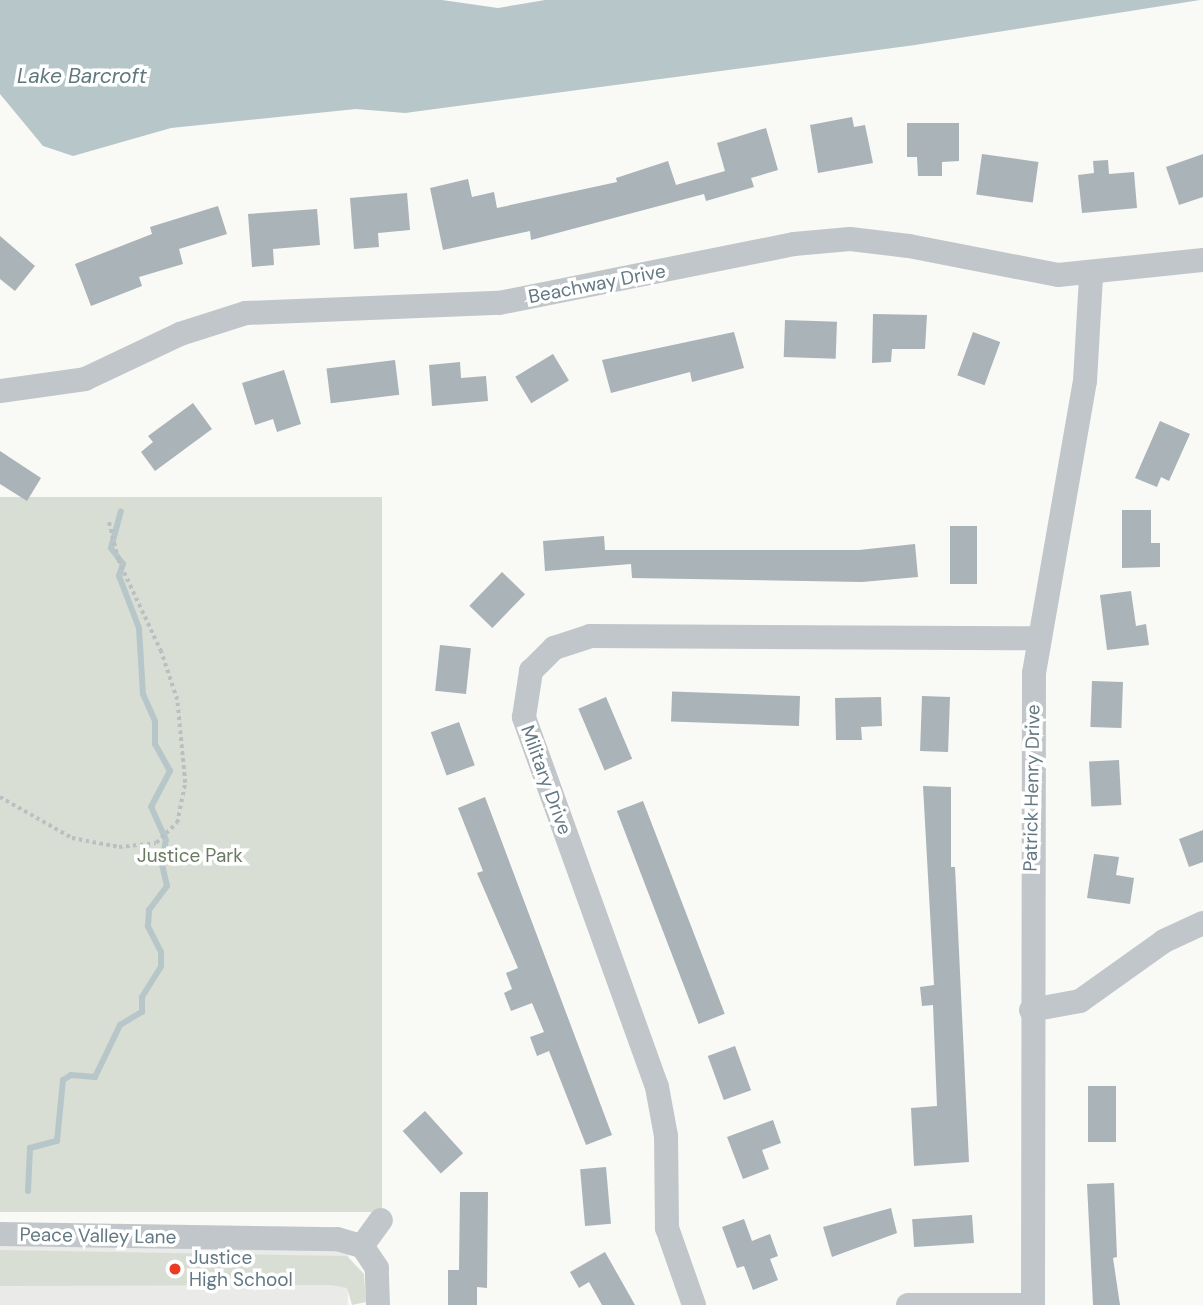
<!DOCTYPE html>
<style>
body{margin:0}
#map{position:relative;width:1203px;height:1305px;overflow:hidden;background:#f9f9f6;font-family:"DM Sans",sans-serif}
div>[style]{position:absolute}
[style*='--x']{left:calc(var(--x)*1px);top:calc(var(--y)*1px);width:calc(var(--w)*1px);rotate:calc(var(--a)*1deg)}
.built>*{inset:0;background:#eaeae9;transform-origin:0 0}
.green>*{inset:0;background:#d9ded5;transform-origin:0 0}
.water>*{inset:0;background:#b7c7c9}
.stream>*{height:6px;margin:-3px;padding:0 3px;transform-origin:3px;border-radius:3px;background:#b7c7c9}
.building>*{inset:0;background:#a9b3b8;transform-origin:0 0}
.path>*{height:3.5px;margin-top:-1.75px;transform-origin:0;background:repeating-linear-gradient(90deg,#babfc1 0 3.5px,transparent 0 7px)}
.minor>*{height:24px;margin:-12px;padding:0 12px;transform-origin:12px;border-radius:12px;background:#c0c6c9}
.dots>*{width:19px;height:19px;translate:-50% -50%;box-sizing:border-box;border:4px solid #fff;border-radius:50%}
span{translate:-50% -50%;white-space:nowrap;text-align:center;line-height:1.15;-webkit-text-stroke:7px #fff;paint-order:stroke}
.street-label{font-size:19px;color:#637882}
.park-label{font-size:19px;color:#697a62}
.poi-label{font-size:19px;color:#637882}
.left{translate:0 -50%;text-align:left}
.water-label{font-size:21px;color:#5e787c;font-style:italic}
</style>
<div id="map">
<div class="built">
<i style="left:0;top:1227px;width:349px;height:78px;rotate:1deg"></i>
</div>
<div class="green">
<i style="left:382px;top:497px;width:715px;height:383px;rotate:90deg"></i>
<i style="clip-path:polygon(0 1250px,347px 1256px,364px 1274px,366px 1302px,352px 1305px,347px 1288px,331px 1285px,0 1286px)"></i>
</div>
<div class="water">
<i style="clip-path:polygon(0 0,442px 0,498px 8px,545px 0,1200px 0,915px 45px,405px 113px,356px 109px,171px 128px,73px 156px,43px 146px,0 94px)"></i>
</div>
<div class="stream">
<i style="--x:28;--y:1191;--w:43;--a:-87.3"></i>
<i style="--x:30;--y:1148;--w:28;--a:-15"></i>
<i style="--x:57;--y:1141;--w:61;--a:-84.4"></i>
<i style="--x:63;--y:1080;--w:9;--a:-32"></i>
<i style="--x:71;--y:1075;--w:24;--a:5"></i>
<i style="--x:95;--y:1077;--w:58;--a:-64.3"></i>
<i style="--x:120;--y:1025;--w:26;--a:-31"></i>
<i style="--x:142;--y:1012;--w:15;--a:-90"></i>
<i style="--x:142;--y:997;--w:36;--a:-58"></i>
<i style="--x:161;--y:966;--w:14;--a:-90"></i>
<i style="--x:161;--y:952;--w:29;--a:-117"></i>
<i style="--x:148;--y:926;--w:16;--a:-86"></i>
<i style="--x:149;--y:910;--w:30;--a:-53"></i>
<i style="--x:167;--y:886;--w:23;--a:-103"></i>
<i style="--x:162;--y:864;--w:24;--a:-81"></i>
<i style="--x:166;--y:840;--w:36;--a:-114"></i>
<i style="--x:151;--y:807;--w:41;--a:-62.2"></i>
<i style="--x:170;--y:771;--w:31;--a:-119"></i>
<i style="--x:155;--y:744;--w:23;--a:-90"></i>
<i style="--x:155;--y:721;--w:30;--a:-114"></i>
<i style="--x:143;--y:694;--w:66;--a:-93.5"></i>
<i style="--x:139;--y:628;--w:56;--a:-111"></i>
<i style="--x:119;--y:576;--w:13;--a:-72"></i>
<i style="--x:123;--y:564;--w:20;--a:-127"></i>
<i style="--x:111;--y:548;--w:38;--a:-75"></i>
</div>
<div class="building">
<i style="clip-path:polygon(852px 117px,854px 127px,865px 125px,873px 163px,818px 173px,810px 125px)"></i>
<i style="clip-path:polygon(907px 123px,959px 123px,959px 161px,942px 162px,942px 176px,918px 176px,917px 157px,907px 157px)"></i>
<i style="clip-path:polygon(766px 128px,778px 170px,751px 178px,754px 187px,706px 201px,704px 194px,531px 240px,530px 231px,443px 250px,430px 188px,468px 179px,472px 197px,494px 192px,497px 208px,617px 182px,616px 178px,668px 161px,676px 185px,725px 171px,717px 143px)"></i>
<i style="left:982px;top:154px;width:57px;height:41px;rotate:8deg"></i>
<i style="clip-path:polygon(1203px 154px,1203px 197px,1179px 205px,1166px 167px)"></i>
<i style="clip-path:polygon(1108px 160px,1109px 174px,1134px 172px,1137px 208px,1082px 213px,1078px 175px,1094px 173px,1093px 161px)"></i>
<i style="clip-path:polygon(407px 193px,410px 230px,378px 233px,379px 247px,354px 249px,350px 198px)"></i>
<i style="clip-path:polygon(218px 206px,227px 234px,179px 249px,183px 264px,139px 277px,142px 286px,91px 306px,75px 264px,152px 234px,150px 227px)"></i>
<i style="clip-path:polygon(317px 209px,320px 245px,273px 249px,274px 265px,252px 267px,248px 214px)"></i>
<i style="clip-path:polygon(0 236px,35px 266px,15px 291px,0 279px)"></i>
<i style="clip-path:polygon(873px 314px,927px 315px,925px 349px,892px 349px,891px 362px,872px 363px)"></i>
<i style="left:785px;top:320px;width:52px;height:37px;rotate:2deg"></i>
<i style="clip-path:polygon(734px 332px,744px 368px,692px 382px,690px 372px,611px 393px,602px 360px)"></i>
<i style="left:973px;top:332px;width:29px;height:46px;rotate:20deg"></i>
<i style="left:553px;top:354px;width:31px;height:44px;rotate:59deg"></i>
<i style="left:395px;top:360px;width:35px;height:69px;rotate:83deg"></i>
<i style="clip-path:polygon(460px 362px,461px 378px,486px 376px,488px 401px,432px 406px,429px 365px)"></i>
<i style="clip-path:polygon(284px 370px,301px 424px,277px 432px,273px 419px,255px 425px,242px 383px)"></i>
<i style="clip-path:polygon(193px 403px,212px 429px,155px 471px,141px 452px,153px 442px,148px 436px)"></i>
<i style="clip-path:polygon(1160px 421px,1190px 434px,1169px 481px,1161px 477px,1157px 487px,1135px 478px)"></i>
<i style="clip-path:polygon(0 451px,41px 478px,27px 501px,0 484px)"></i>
<i style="clip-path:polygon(1122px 510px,1151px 510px,1151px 543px,1160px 543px,1160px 567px,1122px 568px)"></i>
<i style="left:950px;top:526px;width:27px;height:58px"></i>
<i style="clip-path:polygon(604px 536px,605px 550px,859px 550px,915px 544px,918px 577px,862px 582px,632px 578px,631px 564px,545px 571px,543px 541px)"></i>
<i style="left:502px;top:572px;width:32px;height:47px;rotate:44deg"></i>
<i style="clip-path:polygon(1131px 591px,1136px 626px,1146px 624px,1149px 645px,1107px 650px,1100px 595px)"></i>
<i style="left:440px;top:645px;width:31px;height:46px;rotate:6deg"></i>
<i style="left:1092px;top:681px;width:31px;height:46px;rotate:2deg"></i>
<i style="left:800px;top:696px;width:30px;height:128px;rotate:92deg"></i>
<i style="left:922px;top:696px;width:28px;height:55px;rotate:2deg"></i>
<i style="left:606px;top:697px;width:67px;height:30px;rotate:67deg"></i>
<i style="clip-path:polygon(881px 697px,882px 726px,861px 727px,862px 740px,836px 740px,835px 698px)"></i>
<i style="left:459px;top:722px;width:46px;height:30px;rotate:70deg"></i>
<i style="left:1119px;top:760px;width:45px;height:30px;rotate:87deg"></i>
<i style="clip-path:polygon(923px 786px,951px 787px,951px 867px,955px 867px,969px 1162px,914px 1166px,911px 1108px,937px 1106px,933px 1005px,922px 1006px,920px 987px,934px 985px)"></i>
<i style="clip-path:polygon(485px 797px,612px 1135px,586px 1145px,549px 1051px,537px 1056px,530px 1037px,544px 1032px,532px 1003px,511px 1011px,504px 993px,512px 989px,506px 973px,518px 968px,477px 873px,483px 871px,458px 808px)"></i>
<i style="left:643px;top:801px;width:228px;height:28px;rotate:69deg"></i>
<i style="clip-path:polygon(1203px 830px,1203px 862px,1189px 867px,1179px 839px)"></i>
<i style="clip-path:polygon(1094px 854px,1119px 857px,1116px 875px,1134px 878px,1130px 904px,1087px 898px)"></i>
<i style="left:735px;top:1046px;width:47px;height:29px;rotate:70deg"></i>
<i style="left:1088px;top:1086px;width:28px;height:56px"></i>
<i style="left:425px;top:1111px;width:57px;height:30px;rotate:48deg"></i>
<i style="clip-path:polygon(773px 1120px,781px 1143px,762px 1150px,769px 1169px,743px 1179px,727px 1137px)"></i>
<i style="left:606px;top:1167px;width:57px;height:26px;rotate:85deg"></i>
<i style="clip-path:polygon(1114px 1183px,1117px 1257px,1113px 1258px,1120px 1305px,1093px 1305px,1087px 1184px)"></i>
<i style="clip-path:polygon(460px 1192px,488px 1192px,487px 1288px,477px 1287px,477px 1305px,448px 1305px,448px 1270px,459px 1270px)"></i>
<i style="clip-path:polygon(891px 1208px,897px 1233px,832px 1257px,823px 1227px)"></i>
<i style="left:972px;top:1215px;width:28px;height:60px;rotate:86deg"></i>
<i style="clip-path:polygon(744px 1219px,752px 1241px,770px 1234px,778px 1256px,770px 1259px,778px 1280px,753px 1290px,744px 1266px,737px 1268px,722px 1227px)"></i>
<i style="clip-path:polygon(605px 1252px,635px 1305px,602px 1305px,589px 1282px,579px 1288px,570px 1272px)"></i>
</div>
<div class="path">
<i style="--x:0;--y:797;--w:83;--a:29.7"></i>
<i style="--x:72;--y:838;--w:48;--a:10.8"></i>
<i style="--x:119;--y:847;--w:37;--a:-6"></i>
<i style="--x:156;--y:843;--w:29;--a:-44"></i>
<i style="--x:177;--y:823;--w:41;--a:-78.7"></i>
<i style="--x:185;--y:783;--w:83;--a:-95.5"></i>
<i style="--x:177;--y:700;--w:51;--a:-108.4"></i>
<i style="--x:161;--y:652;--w:102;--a:-115.1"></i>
<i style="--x:118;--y:560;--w:42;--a:-103.7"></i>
</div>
<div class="minor">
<i style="--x:0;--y:391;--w:86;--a:-8"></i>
<i style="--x:85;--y:379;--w:105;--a:-25.3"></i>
<i style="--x:180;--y:334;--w:69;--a:-17.7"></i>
<i style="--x:246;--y:313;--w:253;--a:-2.3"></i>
<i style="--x:499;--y:303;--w:301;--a:-11.3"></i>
<i style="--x:794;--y:244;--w:56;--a:-5.1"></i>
<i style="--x:850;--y:239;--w:59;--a:6.8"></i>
<i style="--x:909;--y:246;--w:152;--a:11"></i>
<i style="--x:1058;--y:275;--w:146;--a:-5.9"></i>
<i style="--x:1031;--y:1010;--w:50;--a:-10.4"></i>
<i style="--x:1080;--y:1001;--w:103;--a:-35.5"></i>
<i style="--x:1164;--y:941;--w:43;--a:-24.8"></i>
<i style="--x:0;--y:1234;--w:337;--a:0.9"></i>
<i style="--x:337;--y:1239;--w:26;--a:16"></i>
<i style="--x:378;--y:1305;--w:37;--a:-92"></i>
<i style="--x:377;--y:1268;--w:27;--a:-124"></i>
<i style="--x:362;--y:1246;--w:32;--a:-54"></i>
<i style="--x:694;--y:1305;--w:82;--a:-109.3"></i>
<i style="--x:667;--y:1228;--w:92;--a:-90.6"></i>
<i style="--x:666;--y:1136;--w:50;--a:-100.4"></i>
<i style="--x:657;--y:1087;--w:393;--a:-109.8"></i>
<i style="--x:524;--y:717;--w:47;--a:-81.3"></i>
<i style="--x:531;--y:671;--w:33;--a:-45"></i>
<i style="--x:554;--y:648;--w:38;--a:-18"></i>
<i style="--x:590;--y:636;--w:449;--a:0.3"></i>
<i style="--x:908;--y:1305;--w:118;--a:0"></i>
<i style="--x:1033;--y:1305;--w:632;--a:-89.91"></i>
<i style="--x:1034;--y:673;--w:296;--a:-80.1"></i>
<i style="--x:1085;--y:381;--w:105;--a:-86.7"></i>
</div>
<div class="dots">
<i style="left:175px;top:1269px;background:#ea3b25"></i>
</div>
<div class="street-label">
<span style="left:597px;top:284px;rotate:-11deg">Beachway Drive</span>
<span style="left:546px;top:780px;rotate:70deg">Military Drive</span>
<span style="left:1032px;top:788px;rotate:-89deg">Patrick Henry Drive</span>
<span style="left:98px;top:1236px;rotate:1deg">Peace Valley Lane</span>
</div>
<div class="park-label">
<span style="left:190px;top:856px">Justice Park</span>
</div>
<div class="poi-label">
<span class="left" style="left:189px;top:1269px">Justice<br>High School</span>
</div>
<div class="water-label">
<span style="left:82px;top:76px">Lake Barcroft</span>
</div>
</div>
